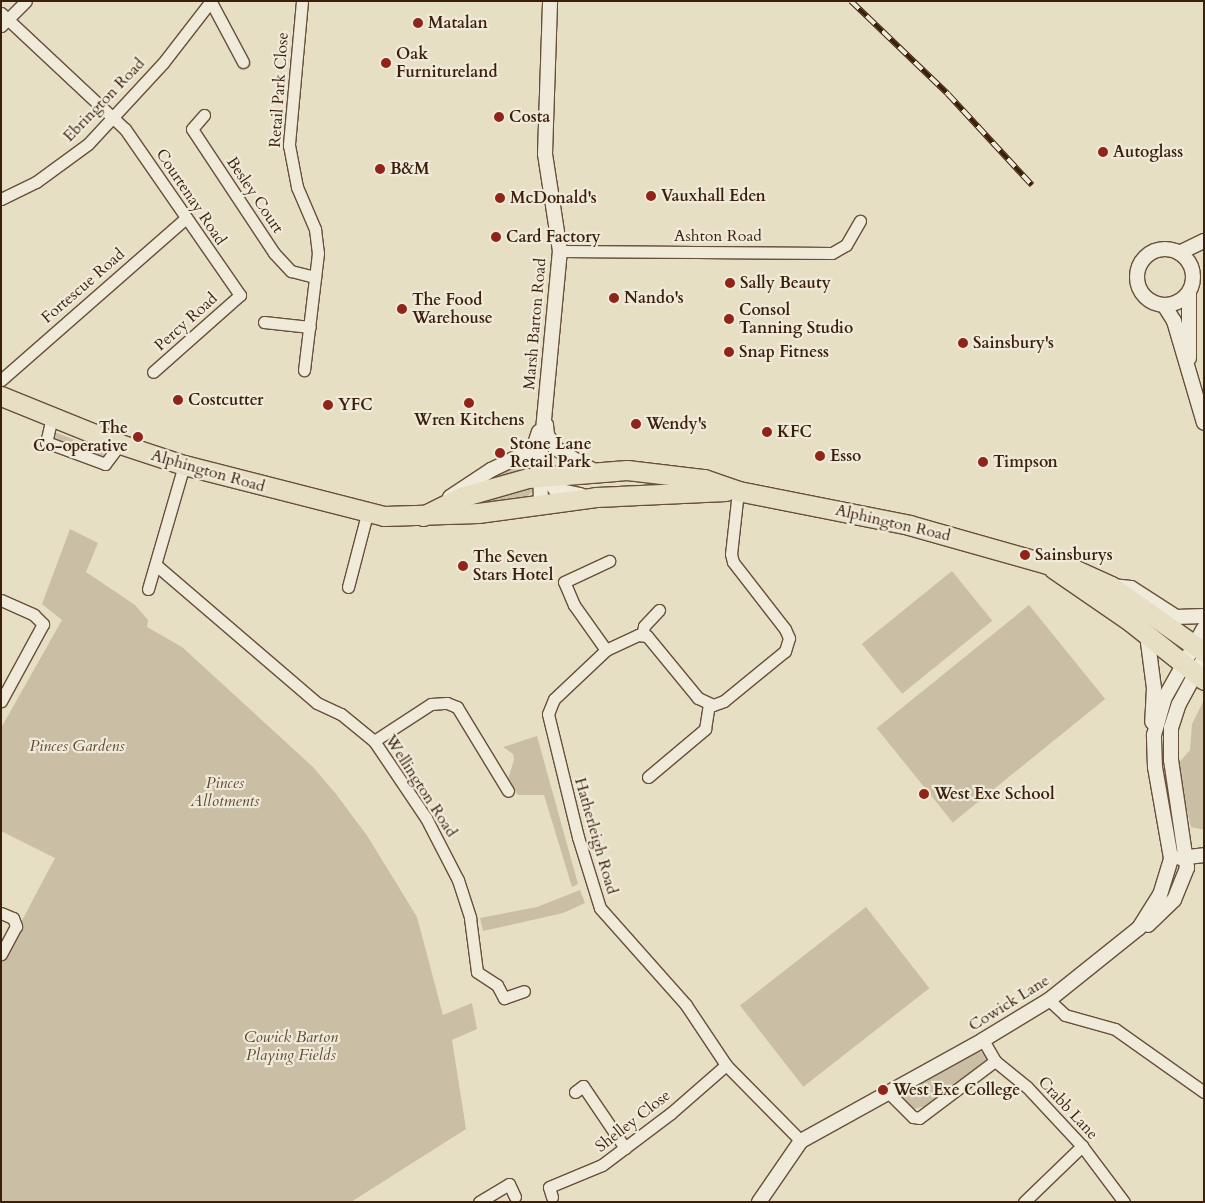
<!DOCTYPE html>
<style>
body{margin:0}
#map{position:relative;width:1205px;height:1203px;overflow:hidden;background:#e7dfc4;font-family:Cardo,serif}
div>[style]{position:absolute}
[style*='--x']{left:calc(var(--x)*1px);top:calc(var(--y)*1px);width:calc(var(--w)*1px);rotate:calc(var(--a)*1deg)}
.green>*{inset:0;background:#cabea5;transform-origin:0 0}
.roads{filter:drop-shadow(1px 0 #674f39) drop-shadow(-1px 0 #674f39) drop-shadow(0 1px #674f39) drop-shadow(0 -1px #674f39)}
.minor>*{height:11px;margin:-5.5px;padding:0 5.5px;transform-origin:5.5px;border-radius:5.5px;background:#efead9}
.tertiary>*{height:14px;margin:-7px;padding:0 7px;transform-origin:7px;border-radius:7px;background:#efead9}
.tertiary>.ring{margin:-7px;padding:0;box-sizing:content-box;background:none;border:14px solid #efead9;border-radius:50%}
.trunk>*{height:19px;margin:-9.5px;padding:0 9.5px;transform-origin:9.5px;border-radius:9.5px;background:#e7dfc4}
.rail>*{height:5.5px;margin-top:-2.75px;transform-origin:0;background:repeating-linear-gradient(90deg,#efead9 0 11px,#3c1f0b 0 22px);box-sizing:border-box;border-block:1px solid #3c1f0b}
.dots>*{width:14px;height:14px;translate:-50% -50%;box-sizing:border-box;border:2px solid #efead9;border-radius:50%}
span{translate:-50% -50%;white-space:nowrap;text-align:center;line-height:1.15;-webkit-text-stroke:4.5px #efead9;paint-order:stroke}
.poi-label{font-size:16px;color:#3c1f0b;font-weight:700}
.left{translate:0 -50%;text-align:left}
.right{translate:-100% -50%;text-align:right}
.street-label{font-size:16px;color:#3c1f0b}
.park-label{font-size:16px;color:#604732;font-style:italic}
.frame{position:absolute;inset:0;border:2px solid #3c1f0b;pointer-events:none}
</style>
<div id="map">
<div class="green">
<i style="clip-path:polygon(54px 432px,99px 449px,105px 457px,54px 440px,51px 437px)"></i>
<i style="clip-path:polygon(524px 461px,536px 470px,474px 485px)"></i>
<i style="clip-path:polygon(531px 486px,532px 492px,526px 498px,462px 504px)"></i>
<i style="clip-path:polygon(70px 529px,98px 543px,86px 572px,135px 605px,148px 620px,147px 627px,182px 647px,313px 767px,336px 794px,368px 837px,417px 917px,443px 1015px,472px 1003px,477px 1029px,452px 1040px,466px 1129px,351px 1202px,1px 1202px,1px 960px,55px 858px,1px 831px,1px 728px,62px 620px,42px 604px)"></i>
<i style="left:952px;top:571px;width:64px;height:116px;rotate:51deg"></i>
<i style="left:1029px;top:605px;width:121px;height:196px;rotate:51deg"></i>
<i style="clip-path:polygon(1204px 700px,1204px 830px,1191px 827px,1176px 766px,1190px 750px,1192px 724px)"></i>
<i style="clip-path:polygon(537px 736px,578px 884px,572px 887px,544px 795px,518px 795px,507px 782px,514px 760px,513px 754px,503px 747px)"></i>
<i style="clip-path:polygon(580px 890px,585px 903px,563px 913px,483px 931px,480px 918px,537px 907px)"></i>
<i style="left:866px;top:907px;width:103px;height:160px;rotate:52deg"></i>
<i style="clip-path:polygon(978px 1051px,986px 1053px,988px 1059px,926px 1106px,914px 1109px,899px 1100px,900px 1095px)"></i>
</div>
<div class="roads">
<div class="minor">
<i style="--x:302;--y:1;--w:145;--a:95.2"></i>
<i style="--x:289;--y:145;--w:43;--a:79.2"></i>
<i style="--x:297;--y:187;--w:46;--a:66.8"></i>
<i style="--x:315;--y:229;--w:24;--a:83"></i>
<i style="--x:318;--y:253;--w:118;--a:96.8"></i>
<i style="--x:211;--y:2;--w:68;--a:61.9"></i>
<i style="--x:1;--y:13;--w:170;--a:43.1"></i>
<i style="--x:125;--y:129;--w:202;--a:55.3"></i>
<i style="--x:240;--y:295;--w:116;--a:138.5"></i>
<i style="--x:1;--y:26;--w:35;--a:-45"></i>
<i style="--x:204;--y:115;--w:18;--a:131"></i>
<i style="--x:192;--y:129;--w:149;--a:56.5"></i>
<i style="--x:274;--y:253;--w:25;--a:47"></i>
<i style="--x:291;--y:271;--w:25;--a:14"></i>
<i style="--x:1;--y:199;--w:39;--a:-26"></i>
<i style="--x:36;--y:182;--w:64;--a:-36.2"></i>
<i style="--x:88;--y:144;--w:110;--a:-47.2"></i>
<i style="--x:163;--y:63;--w:78;--a:-52.3"></i>
<i style="--x:560;--y:251;--w:272;--a:0.4"></i>
<i style="--x:832;--y:253;--w:16;--a:-30"></i>
<i style="--x:846;--y:245;--w:28;--a:-60"></i>
<i style="--x:264;--y:322;--w:46;--a:6.2"></i>
<i style="--x:1;--y:380;--w:246;--a:-41.2"></i>
<i style="--x:52;--y:417;--w:26;--a:103"></i>
<i style="--x:46;--y:442;--w:63;--a:20.4"></i>
<i style="--x:105;--y:464;--w:25;--a:-53"></i>
<i style="--x:738;--y:491;--w:63;--a:96.3"></i>
<i style="--x:731;--y:554;--w:8;--a:76"></i>
<i style="--x:733;--y:562;--w:85;--a:52.2"></i>
<i style="--x:785;--y:629;--w:10;--a:66"></i>
<i style="--x:789;--y:638;--w:14;--a:107"></i>
<i style="--x:785;--y:651;--w:79;--a:140.7"></i>
<i style="--x:724;--y:701;--w:12;--a:160"></i>
<i style="--x:713;--y:705;--w:17;--a:-155"></i>
<i style="--x:698;--y:698;--w:80;--a:-129.4"></i>
<i style="--x:647;--y:636;--w:9;--a:-174"></i>
<i style="--x:638;--y:635;--w:35;--a:155"></i>
<i style="--x:606;--y:650;--w:71;--a:136.7"></i>
<i style="--x:554;--y:699;--w:16;--a:112"></i>
<i style="--x:548;--y:714;--w:127;--a:76.3"></i>
<i style="--x:578;--y:837;--w:74;--a:72.8"></i>
<i style="--x:600;--y:908;--w:130;--a:48.4"></i>
<i style="--x:686;--y:1005;--w:72;--a:56.3"></i>
<i style="--x:726;--y:1065;--w:107;--a:45.4"></i>
<i style="--x:156;--y:565;--w:212;--a:40.6"></i>
<i style="--x:317;--y:703;--w:26;--a:25"></i>
<i style="--x:341;--y:714;--w:43;--a:39.3"></i>
<i style="--x:374;--y:741;--w:93;--a:56"></i>
<i style="--x:426;--y:818;--w:70;--a:62.7"></i>
<i style="--x:458;--y:880;--w:40;--a:72"></i>
<i style="--x:470;--y:918;--w:54;--a:82.6"></i>
<i style="--x:477;--y:972;--w:24;--a:33"></i>
<i style="--x:497;--y:985;--w:15;--a:62"></i>
<i style="--x:504;--y:998;--w:21;--a:-19"></i>
<i style="--x:348;--y:587;--w:75;--a:-75.4"></i>
<i style="--x:148;--y:589;--w:129;--a:-73.8"></i>
<i style="--x:1;--y:600;--w:36;--a:24"></i>
<i style="--x:34;--y:615;--w:13;--a:45"></i>
<i style="--x:43;--y:624;--w:88;--a:118.6"></i>
<i style="--x:642;--y:635;--w:9;--a:-77"></i>
<i style="--x:644;--y:626;--w:22;--a:-47"></i>
<i style="--x:606;--y:650;--w:55;--a:-125.4"></i>
<i style="--x:574;--y:605;--w:25;--a:-113"></i>
<i style="--x:564;--y:582;--w:50;--a:-25"></i>
<i style="--x:374;--y:741;--w:68;--a:-33"></i>
<i style="--x:431;--y:704;--w:16;--a:-4"></i>
<i style="--x:447;--y:703;--w:11;--a:22"></i>
<i style="--x:457;--y:707;--w:98;--a:58.7"></i>
<i style="--x:648;--y:777;--w:75;--a:-40.1"></i>
<i style="--x:705;--y:729;--w:25;--a:-81"></i>
<i style="--x:1;--y:913;--w:13;--a:23"></i>
<i style="--x:13;--y:918;--w:9;--a:69"></i>
<i style="--x:16;--y:926;--w:32;--a:118"></i>
<i style="--x:1049;--y:1000;--w:22;--a:43"></i>
<i style="--x:1065;--y:1015;--w:52;--a:15.6"></i>
<i style="--x:1115;--y:1029;--w:109;--a:35.3"></i>
<i style="--x:983;--y:1040;--w:24;--a:60"></i>
<i style="--x:995;--y:1061;--w:41;--a:39.1"></i>
<i style="--x:1027;--y:1087;--w:81;--a:47"></i>
<i style="--x:1082;--y:1146;--w:70;--a:53.1"></i>
<i style="--x:575;--y:1092;--w:10;--a:-37"></i>
<i style="--x:583;--y:1086;--w:75;--a:55.9"></i>
<i style="--x:889;--y:1093;--w:34;--a:45"></i>
<i style="--x:913;--y:1117;--w:6;--a:9"></i>
<i style="--x:919;--y:1118;--w:95;--a:-36.9"></i>
<i style="--x:552;--y:1197;--w:10;--a:-107"></i>
<i style="--x:549;--y:1187;--w:57;--a:-22.5"></i>
<i style="--x:602;--y:1165;--w:86;--a:-37"></i>
<i style="--x:671;--y:1113;--w:73;--a:-41.1"></i>
<i style="--x:479;--y:1202;--w:35;--a:-31"></i>
<i style="--x:509;--y:1184;--w:14;--a:65"></i>
<i style="--x:1024;--y:1202;--w:81;--a:-44"></i>
</div>
<div class="tertiary">
<i class="ring" style="left:1137px;top:249px;width:42px;height:42px"></i>
<i style="--x:1179;--y:253;--w:28;--a:-26"></i>
<i style="--x:1189;--y:293;--w:65;--a:90"></i>
<i style="--x:1164;--y:305;--w:19;--a:58"></i>
<i style="--x:1174;--y:321;--w:106;--a:73.6"></i>
<i style="--x:546;--y:425;--w:10;--a:84"></i>
<i style="--x:547;--y:435;--w:15;--a:58"></i>
<i style="--x:555;--y:448;--w:45;--a:30.5"></i>
<i style="--x:543;--y:471;--w:23;--a:56"></i>
<i style="--x:556;--y:490;--w:25;--a:12"></i>
<i style="--x:450;--y:497;--w:49;--a:-33.4"></i>
<i style="--x:491;--y:470;--w:39;--a:-26"></i>
<i style="--x:526;--y:453;--w:10;--a:-37"></i>
<i style="--x:534;--y:447;--w:16;--a:-72"></i>
<i style="--x:541;--y:504;--w:42;--a:-91.4"></i>
<i style="--x:540;--y:462;--w:212;--a:-84.6"></i>
<i style="--x:560;--y:251;--w:98;--a:-98.8"></i>
<i style="--x:545;--y:154;--w:153;--a:-88.1"></i>
<i style="--x:1112;--y:586;--w:19;--a:6"></i>
<i style="--x:1131;--y:588;--w:54;--a:32.8"></i>
<i style="--x:1176;--y:617;--w:28;--a:-2"></i>
<i style="--x:1147;--y:635;--w:53;--a:82.5"></i>
<i style="--x:1154;--y:688;--w:34;--a:93"></i>
<i style="--x:1180;--y:858;--w:24;--a:-7"></i>
<i style="--x:1148;--y:925;--w:36;--a:-44"></i>
<i style="--x:1174;--y:900;--w:35;--a:-68"></i>
<i style="--x:1187;--y:868;--w:109;--a:-98.4"></i>
<i style="--x:1171;--y:760;--w:32;--a:-90"></i>
<i style="--x:1171;--y:728;--w:25;--a:-72"></i>
<i style="--x:1179;--y:704;--w:52;--a:-61.5"></i>
<i style="--x:759;--y:1202;--w:74;--a:-55.5"></i>
<i style="--x:801;--y:1141;--w:208;--a:-29"></i>
<i style="--x:983;--y:1040;--w:77;--a:-31.2"></i>
<i style="--x:1049;--y:1000;--w:115;--a:-38.7"></i>
<i style="--x:1139;--y:928;--w:39;--a:-58"></i>
<i style="--x:1160;--y:895;--w:39;--a:-73"></i>
<i style="--x:1171;--y:858;--w:92;--a:-100"></i>
<i style="--x:1155;--y:767;--w:32;--a:-92"></i>
<i style="--x:1154;--y:735;--w:37;--a:-74"></i>
<i style="--x:1164;--y:699;--w:81;--a:-60.6"></i>
</div>
<div class="trunk">
<i style="--x:1;--y:396;--w:128;--a:22"></i>
<i style="--x:120;--y:444;--w:67;--a:18.2"></i>
<i style="--x:184;--y:465;--w:206;--a:14.3"></i>
<i style="--x:384;--y:516;--w:94;--a:-1.8"></i>
<i style="--x:478;--y:513;--w:119;--a:-7.7"></i>
<i style="--x:596;--y:497;--w:130;--a:-2.6"></i>
<i style="--x:423;--y:516;--w:42;--a:-26.6"></i>
<i style="--x:461;--y:497;--w:70;--a:-15.8"></i>
<i style="--x:528;--y:478;--w:99;--a:-4.6"></i>
<i style="--x:627;--y:470;--w:78;--a:6.7"></i>
<i style="--x:704;--y:479;--w:36;--a:19"></i>
<i style="--x:738;--y:491;--w:174;--a:11.2"></i>
<i style="--x:909;--y:525;--w:143;--a:15.8"></i>
<i style="--x:1047;--y:564;--w:22;--a:8"></i>
<i style="--x:1069;--y:567;--w:46;--a:24.3"></i>
<i style="--x:1111;--y:586;--w:114;--a:35.4"></i>
<i style="--x:1054;--y:569;--w:93;--a:34.5"></i>
<i style="--x:1131;--y:622;--w:93;--a:38.5"></i>
</div>
</div>
<div class="rail">
<i style="--x:851;--y:1;--w:134;--a:43.8"></i>
<i style="--x:948;--y:94;--w:124;--a:47.3"></i>
</div>
<div class="dots">
<i style="left:418px;top:23px;background:#8f2418"></i>
<i style="left:386px;top:63px;background:#8f2418"></i>
<i style="left:499px;top:117px;background:#8f2418"></i>
<i style="left:1103px;top:152px;background:#8f2418"></i>
<i style="left:380px;top:169px;background:#8f2418"></i>
<i style="left:651px;top:196px;background:#8f2418"></i>
<i style="left:500px;top:198px;background:#8f2418"></i>
<i style="left:496px;top:237px;background:#8f2418"></i>
<i style="left:730px;top:283px;background:#8f2418"></i>
<i style="left:614px;top:298px;background:#8f2418"></i>
<i style="left:402px;top:309px;background:#8f2418"></i>
<i style="left:729px;top:319px;background:#8f2418"></i>
<i style="left:963px;top:343px;background:#8f2418"></i>
<i style="left:729px;top:352px;background:#8f2418"></i>
<i style="left:178px;top:400px;background:#8f2418"></i>
<i style="left:469px;top:403px;background:#8f2418"></i>
<i style="left:328px;top:405px;background:#8f2418"></i>
<i style="left:636px;top:424px;background:#8f2418"></i>
<i style="left:767px;top:432px;background:#8f2418"></i>
<i style="left:138px;top:437px;background:#8f2418"></i>
<i style="left:500px;top:453px;background:#8f2418"></i>
<i style="left:820px;top:456px;background:#8f2418"></i>
<i style="left:983px;top:462px;background:#8f2418"></i>
<i style="left:1025px;top:555px;background:#8f2418"></i>
<i style="left:463px;top:566px;background:#8f2418"></i>
<i style="left:924px;top:794px;background:#8f2418"></i>
<i style="left:883px;top:1090px;background:#8f2418"></i>
</div>
<div class="poi-label">
<span class="left" style="left:428px;top:23px">Matalan</span>
<span class="left" style="left:396px;top:63px">Oak<br>Furnitureland</span>
<span class="left" style="left:509px;top:117px">Costa</span>
<span class="left" style="left:1113px;top:152px">Autoglass</span>
<span class="left" style="left:390px;top:169px">B&amp;M</span>
<span class="left" style="left:661px;top:196px">Vauxhall Eden</span>
<span class="left" style="left:510px;top:198px">McDonald's</span>
<span class="left" style="left:506px;top:237px">Card Factory</span>
<span class="left" style="left:740px;top:283px">Sally Beauty</span>
<span class="left" style="left:624px;top:298px">Nando's</span>
<span class="left" style="left:412px;top:309px">The Food<br>Warehouse</span>
<span class="left" style="left:739px;top:319px">Consol<br>Tanning Studio</span>
<span class="left" style="left:973px;top:343px">Sainsbury's</span>
<span class="left" style="left:739px;top:352px">Snap Fitness</span>
<span class="left" style="left:188px;top:400px">Costcutter</span>
<span class="left" style="left:338px;top:405px">YFC</span>
<span style="left:469px;top:420px">Wren Kitchens</span>
<span class="left" style="left:646px;top:424px">Wendy's</span>
<span class="right" style="left:128px;top:437px">The<br>Co-operative</span>
<span class="left" style="left:777px;top:432px">KFC</span>
<span class="left" style="left:510px;top:453px">Stone Lane<br>Retail Park</span>
<span class="left" style="left:830px;top:456px">Esso</span>
<span class="left" style="left:993px;top:462px">Timpson</span>
<span class="left" style="left:1035px;top:555px">Sainsburys</span>
<span class="left" style="left:473px;top:566px">The Seven<br>Stars Hotel</span>
<span class="left" style="left:934px;top:794px">West Exe School</span>
<span class="left" style="left:893px;top:1090px">West Exe College</span>
</div>
<div class="street-label">
<span style="left:279px;top:90px;rotate:-86deg">Retail Park Close</span>
<span style="left:104px;top:100px;rotate:-46deg">Ebrington Road</span>
<span style="left:255px;top:195px;rotate:56deg">Besley Court</span>
<span style="left:191px;top:197px;rotate:56deg">Courtenay Road</span>
<span style="left:718px;top:236px">Ashton Road</span>
<span style="left:83px;top:286px;rotate:-41deg">Fortescue Road</span>
<span style="left:186px;top:322px;rotate:-42deg">Percy Road</span>
<span style="left:535px;top:324px;rotate:-85deg">Marsh Barton Road</span>
<span style="left:208px;top:471px;rotate:16deg">Alphington Road</span>
<span style="left:893px;top:523px;rotate:13deg">Alphington Road</span>
<span style="left:421px;top:786px;rotate:57deg">Wellington Road</span>
<span style="left:596px;top:836px;rotate:74deg">Hatherleigh Road</span>
<span style="left:1009px;top:1003px;rotate:-32deg">Cowick Lane</span>
<span style="left:1068px;top:1108px;rotate:47deg">Crabb Lane</span>
<span style="left:633px;top:1121px;rotate:-38deg">Shelley Close</span>
</div>
<div class="park-label">
<span style="left:77px;top:746px">Pinces Gardens</span>
<span style="left:225px;top:792px">Pinces<br>Allotments</span>
<span style="left:291px;top:1046px">Cowick Barton<br>Playing Fields</span>
</div>
<div class="frame"></div>
</div>
